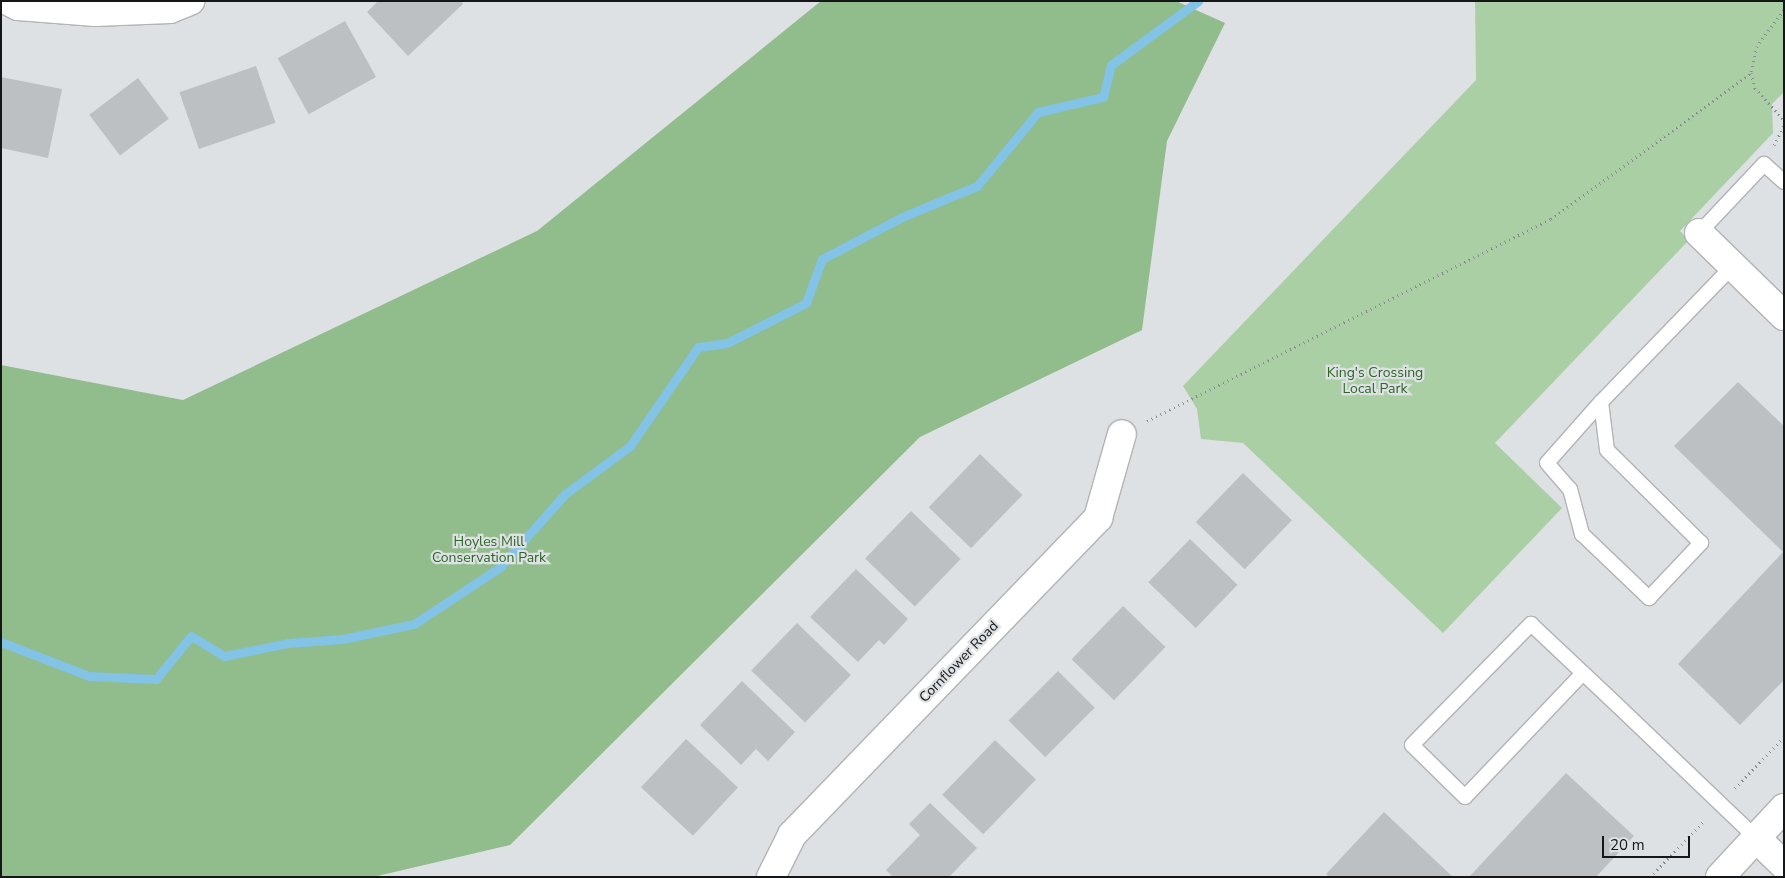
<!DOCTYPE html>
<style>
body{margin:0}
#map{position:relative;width:1785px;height:878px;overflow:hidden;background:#dee1e4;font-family:"Nunito Sans",sans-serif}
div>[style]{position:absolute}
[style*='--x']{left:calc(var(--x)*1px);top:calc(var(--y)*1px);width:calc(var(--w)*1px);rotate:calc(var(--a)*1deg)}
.green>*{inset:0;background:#aacfa5}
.forest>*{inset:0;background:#91bc8c}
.stream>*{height:9px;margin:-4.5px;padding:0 4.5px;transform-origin:4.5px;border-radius:4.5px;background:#82c3e6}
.building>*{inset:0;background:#bdc0c3;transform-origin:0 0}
.path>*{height:3px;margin-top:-1.5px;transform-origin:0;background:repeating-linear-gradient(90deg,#8a8c8e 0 1px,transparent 0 5px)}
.roads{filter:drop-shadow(1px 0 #b1b3b6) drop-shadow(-1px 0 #b1b3b6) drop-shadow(0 1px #b1b3b6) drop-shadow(0 -1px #b1b3b6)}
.lane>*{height:14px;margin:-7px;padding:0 7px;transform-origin:7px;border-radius:7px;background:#fff}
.street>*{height:28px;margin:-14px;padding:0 14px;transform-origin:14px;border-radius:14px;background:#fff}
span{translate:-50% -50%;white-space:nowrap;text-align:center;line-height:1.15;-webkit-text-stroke:4.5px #dee1e4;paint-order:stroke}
.park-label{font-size:14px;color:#2d6727}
.street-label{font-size:14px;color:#151617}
.frame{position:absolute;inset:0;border:2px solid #151617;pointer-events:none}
.scale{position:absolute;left:1602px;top:836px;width:88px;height:22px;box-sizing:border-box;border:2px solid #151617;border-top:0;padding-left:6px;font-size:15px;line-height:18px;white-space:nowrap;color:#151617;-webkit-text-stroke:4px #dee1e4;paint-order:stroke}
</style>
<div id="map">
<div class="green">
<i style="clip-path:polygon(1475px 1px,1784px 1px,1784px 92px,1772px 104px,1773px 133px,1680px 231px,1689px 240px,1495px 443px,1562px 508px,1443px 633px,1243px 443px,1201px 439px,1197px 409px,1183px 386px,1476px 80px)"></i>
</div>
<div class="forest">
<i style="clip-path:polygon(821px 1px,1176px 1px,1225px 23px,1167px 141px,1142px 330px,920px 437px,510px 845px,373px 877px,1px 877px,1px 365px,183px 400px,537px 231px)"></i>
</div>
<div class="stream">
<i style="--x:1;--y:642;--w:94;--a:21.1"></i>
<i style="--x:89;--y:676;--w:67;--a:2.6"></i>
<i style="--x:156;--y:679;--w:55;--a:-50.9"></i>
<i style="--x:191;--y:636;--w:39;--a:31"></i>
<i style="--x:224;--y:656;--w:65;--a:-11.5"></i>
<i style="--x:288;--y:643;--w:54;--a:-4.2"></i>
<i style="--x:342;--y:639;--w:74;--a:-11.8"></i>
<i style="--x:414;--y:624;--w:103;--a:-33.5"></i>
<i style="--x:500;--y:567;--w:98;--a:-48.3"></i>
<i style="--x:565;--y:494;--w:81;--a:-36.4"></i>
<i style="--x:630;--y:446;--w:120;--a:-55.5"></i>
<i style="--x:698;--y:347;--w:29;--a:-8"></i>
<i style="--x:727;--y:343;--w:89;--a:-26.9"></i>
<i style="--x:806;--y:303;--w:47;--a:-70"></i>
<i style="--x:822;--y:259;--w:90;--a:-27.7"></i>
<i style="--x:902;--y:217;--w:81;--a:-22.5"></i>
<i style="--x:977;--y:186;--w:96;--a:-50.5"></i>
<i style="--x:1038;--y:112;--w:67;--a:-13"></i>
<i style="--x:1103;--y:97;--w:33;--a:-76"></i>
<i style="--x:1111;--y:65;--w:108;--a:-36.3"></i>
</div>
<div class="building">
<i style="clip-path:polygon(378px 1px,461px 1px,463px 4px,408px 56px,367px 12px)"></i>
<i style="left:345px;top:21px;width:64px;height:77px;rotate:61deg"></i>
<i style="left:256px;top:66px;width:60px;height:81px;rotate:71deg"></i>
<i style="clip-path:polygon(1px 77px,62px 89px,48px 158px,1px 148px)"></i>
<i style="left:138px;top:78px;width:51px;height:61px;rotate:53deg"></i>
<i style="clip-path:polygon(1738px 382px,1784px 426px,1784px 680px,1740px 725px,1678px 664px,1783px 552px,1674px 446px)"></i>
<i style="left:980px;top:454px;width:59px;height:74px;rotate:44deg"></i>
<i style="left:1243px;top:473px;width:68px;height:68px;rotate:44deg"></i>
<i style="left:911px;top:511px;width:69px;height:66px;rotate:44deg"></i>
<i style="left:1190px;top:539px;width:66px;height:60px;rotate:44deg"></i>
<i style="clip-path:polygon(856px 569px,908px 619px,884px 645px,879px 640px,858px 662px,810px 617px)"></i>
<i style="left:1123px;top:606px;width:59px;height:74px;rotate:44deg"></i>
<i style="left:797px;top:623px;width:75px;height:66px;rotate:44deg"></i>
<i style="left:1058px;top:671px;width:52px;height:70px;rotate:45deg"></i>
<i style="clip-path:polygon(742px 681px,795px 732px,768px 761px,756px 749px,741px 765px,700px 725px)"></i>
<i style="left:686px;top:739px;width:71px;height:66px;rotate:43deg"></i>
<i style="left:995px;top:740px;width:57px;height:76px;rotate:44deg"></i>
<i style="clip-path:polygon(1566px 773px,1634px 836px,1596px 877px,1469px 877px)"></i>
<i style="clip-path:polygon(930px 803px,977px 848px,949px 877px,893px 877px,886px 870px,920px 835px,909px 824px)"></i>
<i style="clip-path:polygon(1384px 812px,1453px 877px,1329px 877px,1326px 874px)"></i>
</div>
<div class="path">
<i style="--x:1784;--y:10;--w:45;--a:126.9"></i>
<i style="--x:1757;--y:46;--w:28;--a:103"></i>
<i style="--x:1751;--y:73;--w:16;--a:75"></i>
<i style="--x:1755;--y:88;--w:43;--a:47.8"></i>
<i style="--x:1774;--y:145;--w:22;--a:-63"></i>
<i style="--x:1147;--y:421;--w:452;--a:-26.6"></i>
<i style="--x:1551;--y:219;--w:248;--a:-36.1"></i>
<i style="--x:1735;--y:788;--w:71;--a:-46.1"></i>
<i style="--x:1650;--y:877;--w:79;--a:-46"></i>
</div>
<div class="roads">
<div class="lane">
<i style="--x:1699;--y:233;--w:95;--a:-46.7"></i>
<i style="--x:1764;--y:164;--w:27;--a:42"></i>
<i style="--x:1601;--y:402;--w:81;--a:131.5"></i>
<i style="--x:1547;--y:463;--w:35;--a:49"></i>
<i style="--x:1570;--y:489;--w:47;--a:75.1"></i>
<i style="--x:1582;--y:534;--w:93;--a:43.7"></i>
<i style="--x:1649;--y:598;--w:76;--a:-46.6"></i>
<i style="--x:1701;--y:543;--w:132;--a:-135.3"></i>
<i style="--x:1607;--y:450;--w:48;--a:-97.1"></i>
<i style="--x:1601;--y:402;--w:190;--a:-45.9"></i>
<i style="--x:1583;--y:673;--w:171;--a:133.6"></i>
<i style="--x:1465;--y:797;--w:74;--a:-135.5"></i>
<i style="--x:1412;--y:745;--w:170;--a:-45.5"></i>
<i style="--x:1531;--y:624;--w:118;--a:43.3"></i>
<i style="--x:1617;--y:705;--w:192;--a:43.7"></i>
</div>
<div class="street">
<i style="--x:8;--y:1;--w:11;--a:27"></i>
<i style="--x:18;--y:6;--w:77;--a:4.5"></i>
<i style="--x:95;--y:12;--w:75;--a:-2.3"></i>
<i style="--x:170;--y:9;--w:22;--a:-22"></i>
<i style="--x:1699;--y:233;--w:119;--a:44.3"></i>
<i style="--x:1756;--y:838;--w:39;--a:44"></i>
<i style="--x:771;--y:877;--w:47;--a:-63.4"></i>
<i style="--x:792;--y:835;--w:441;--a:-46"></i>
<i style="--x:1098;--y:518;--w:87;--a:-74.1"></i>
<i style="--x:1720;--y:877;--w:94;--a:-47.2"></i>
</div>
</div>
<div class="park-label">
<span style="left:1375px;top:381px">King's Crossing<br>Local Park</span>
<span style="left:489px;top:550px">Hoyles Mill<br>Conservation Park</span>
</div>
<div class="street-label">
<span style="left:959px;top:662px;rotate:-46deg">Cornflower Road</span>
</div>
<div class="frame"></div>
<div class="scale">20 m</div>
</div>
